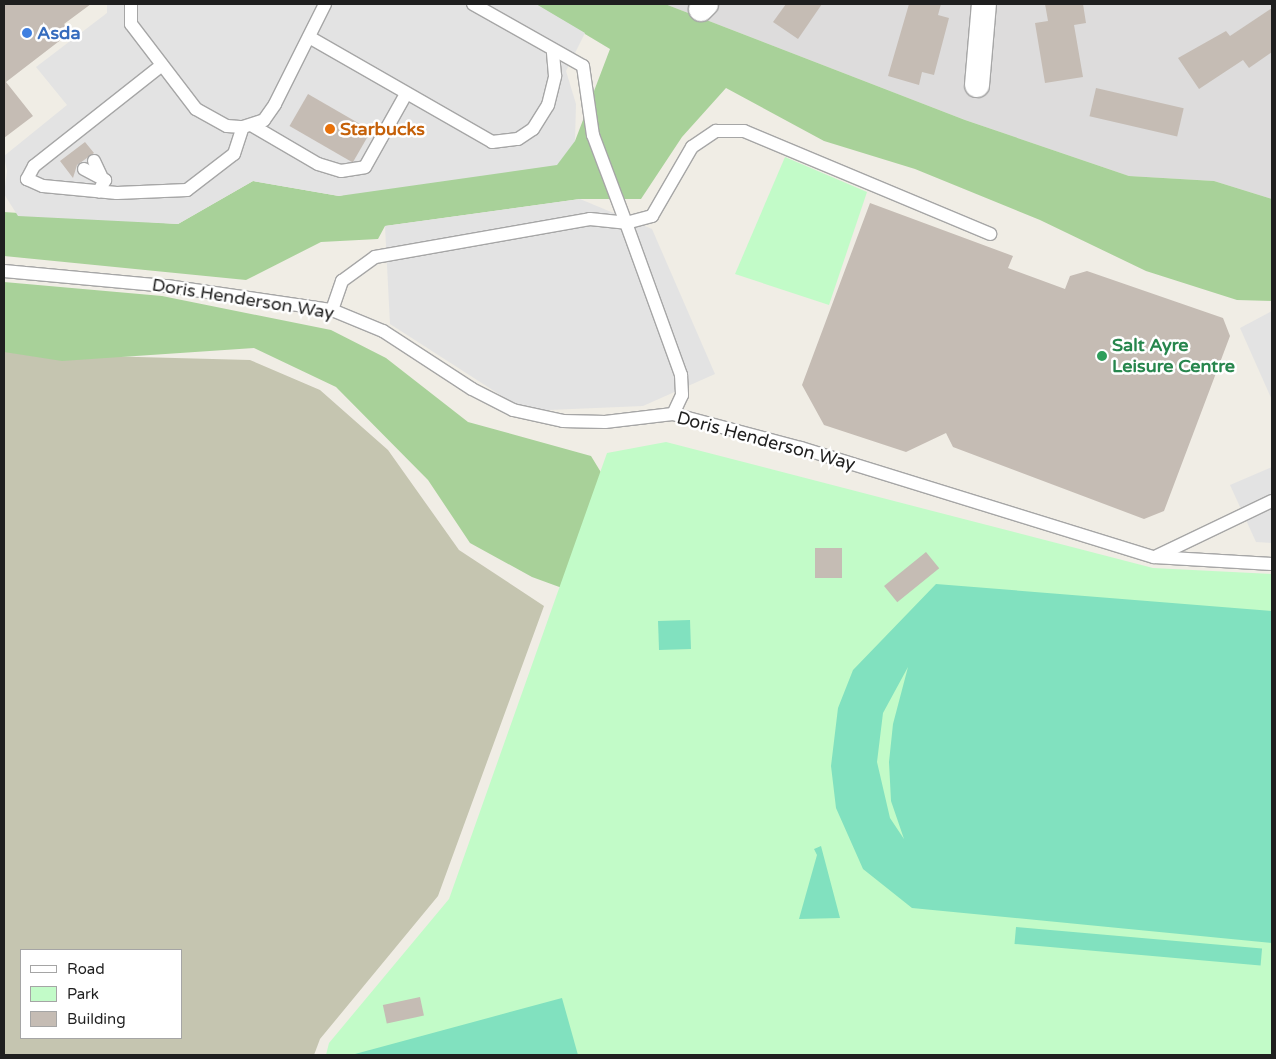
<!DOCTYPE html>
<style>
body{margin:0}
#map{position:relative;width:1276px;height:1059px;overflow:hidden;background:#f0ede5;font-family:"Varela Round",sans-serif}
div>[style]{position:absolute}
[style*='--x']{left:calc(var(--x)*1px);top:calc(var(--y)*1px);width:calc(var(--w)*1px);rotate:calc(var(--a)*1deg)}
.residential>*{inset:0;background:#dddcdc}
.construction>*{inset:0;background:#c5c5b0}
.forest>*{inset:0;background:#a8d199}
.park>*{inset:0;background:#c2fbc8}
.pitch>*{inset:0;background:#81e1bf;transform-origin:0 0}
.parking>*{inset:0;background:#e3e3e3}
.building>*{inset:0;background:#c5bcb4;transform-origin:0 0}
.roads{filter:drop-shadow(1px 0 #a6a6a6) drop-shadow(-1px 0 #a6a6a6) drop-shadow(0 1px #a6a6a6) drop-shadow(0 -1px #a6a6a6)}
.service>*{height:12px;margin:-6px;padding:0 6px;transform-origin:6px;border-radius:6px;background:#fff}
.minor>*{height:24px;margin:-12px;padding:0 12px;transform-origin:12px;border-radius:12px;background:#fff}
.dots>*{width:14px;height:14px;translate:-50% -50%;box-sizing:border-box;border:2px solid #fff;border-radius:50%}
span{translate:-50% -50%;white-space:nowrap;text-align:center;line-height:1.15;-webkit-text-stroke:5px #fff;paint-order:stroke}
.shop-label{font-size:18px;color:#366cbe;font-weight:700}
.left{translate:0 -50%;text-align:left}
.food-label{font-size:18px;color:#c56008;font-weight:700}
.street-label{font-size:18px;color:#1f1f1f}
.leisure-label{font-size:18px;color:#27864d;font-weight:700}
.frame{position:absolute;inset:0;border:5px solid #1f1f1f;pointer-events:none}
.legend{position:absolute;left:20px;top:949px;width:162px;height:90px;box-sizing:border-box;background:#fff;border:1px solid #a5a5a5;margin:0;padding:6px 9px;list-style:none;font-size:15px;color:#1f1f1f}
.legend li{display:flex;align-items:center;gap:10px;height:25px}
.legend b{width:25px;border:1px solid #a5a5a5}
</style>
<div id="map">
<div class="residential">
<i style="clip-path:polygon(665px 4px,1272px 4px,1272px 199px,1214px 181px,1129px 176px,965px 120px)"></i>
</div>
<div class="construction">
<i style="clip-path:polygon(evenodd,4px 338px,100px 356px,250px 360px,320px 390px,388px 450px,459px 550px,544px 606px,438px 896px,320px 1039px,314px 1055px,4px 1055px,4px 338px,21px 950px,181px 950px,181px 1038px,21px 1038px,21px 950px)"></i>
</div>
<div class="forest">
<i style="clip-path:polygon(535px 4px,665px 4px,965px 120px,1129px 176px,1214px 181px,1272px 199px,1272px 301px,1237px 300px,1146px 271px,1040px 220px,915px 169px,824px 141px,726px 88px,682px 137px,641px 199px,580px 199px,385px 226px,378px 239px,321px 242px,246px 280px,4px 256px,4px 212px,178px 224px,253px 181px,339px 196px,575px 141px,610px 49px)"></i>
<i style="clip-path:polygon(4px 282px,162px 296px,331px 330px,386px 358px,468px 422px,591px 456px,613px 492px,573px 592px,532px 577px,470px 543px,428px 480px,336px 387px,254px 348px,62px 361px,4px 352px)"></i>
</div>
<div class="park">
<i style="clip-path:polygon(785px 157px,867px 192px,829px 305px,735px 274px)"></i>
<i style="clip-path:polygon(666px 442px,1153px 568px,1272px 574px,1272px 1055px,326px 1055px,329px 1043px,449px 899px,607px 453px)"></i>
</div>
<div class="pitch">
<i style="clip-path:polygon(evenodd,936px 584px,1272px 611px,1272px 943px,912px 908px,863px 869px,836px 808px,831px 766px,838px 708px,853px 670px,936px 584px,908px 667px,893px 724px,889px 762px,891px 801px,904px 839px,890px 818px,877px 762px,883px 713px,908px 667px)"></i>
<i style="left:690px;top:620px;width:29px;height:32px;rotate:88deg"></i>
<i style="clip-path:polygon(821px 846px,840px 918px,799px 919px,817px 855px,814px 849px)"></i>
<i style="left:1016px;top:927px;width:247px;height:17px;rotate:5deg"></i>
<i style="clip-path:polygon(562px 998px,578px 1055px,355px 1055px,355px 1054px)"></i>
</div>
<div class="parking">
<i style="clip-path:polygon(107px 4px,536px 4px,585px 33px,566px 71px,576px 104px,575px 141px,557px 165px,339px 196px,253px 181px,178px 224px,18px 216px,4px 194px,7px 171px,4px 156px,67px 105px,36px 67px,107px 13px)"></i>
<i style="clip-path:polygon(580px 199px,652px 229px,715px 374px,643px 406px,525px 411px,390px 324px,385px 226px)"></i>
<i style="clip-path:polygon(1272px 311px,1272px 400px,1240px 328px)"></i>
<i style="clip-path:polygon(1272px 467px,1272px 543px,1256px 542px,1230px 485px)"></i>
</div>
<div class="building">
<i style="clip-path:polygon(4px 4px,91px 4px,64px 24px,71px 32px,6px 82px,33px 116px,4px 138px)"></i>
<i style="clip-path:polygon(786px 4px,822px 4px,798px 39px,773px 22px)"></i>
<i style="clip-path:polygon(909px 4px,941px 4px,938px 15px,949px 18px,934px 75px,922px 72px,919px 85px,888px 76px)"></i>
<i style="clip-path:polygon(1045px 4px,1083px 4px,1086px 23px,1074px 25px,1083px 77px,1045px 83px,1035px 23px,1048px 21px)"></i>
<i style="clip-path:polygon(1272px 8px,1272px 52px,1249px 68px,1243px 60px,1199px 89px,1178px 58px,1226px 31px,1230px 36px)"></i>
<i style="left:1096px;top:88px;width:90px;height:29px;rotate:13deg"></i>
<i style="left:308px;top:94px;width:73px;height:37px;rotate:30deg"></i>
<i style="clip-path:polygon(85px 142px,94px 153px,77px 165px,73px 178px,60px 161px)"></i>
<i style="clip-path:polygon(870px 203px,1013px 256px,1008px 268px,1065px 289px,1070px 276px,1087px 271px,1223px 318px,1230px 336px,1164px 511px,1144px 519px,953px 447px,946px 433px,906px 452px,824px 425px,802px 385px)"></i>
<i style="left:815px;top:548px;width:27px;height:30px"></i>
<i style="left:926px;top:552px;width:21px;height:54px;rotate:51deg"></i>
<i style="left:420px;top:997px;width:19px;height:38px;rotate:78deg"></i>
</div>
<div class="roads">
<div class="service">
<i style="--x:131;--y:4;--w:20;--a:90"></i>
<i style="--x:131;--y:24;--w:107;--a:52.6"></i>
<i style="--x:196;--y:109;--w:35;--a:29"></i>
<i style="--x:227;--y:126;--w:16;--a:4"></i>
<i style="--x:243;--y:127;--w:22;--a:-18"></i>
<i style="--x:264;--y:120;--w:19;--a:-55"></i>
<i style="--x:275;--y:104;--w:112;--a:-63.4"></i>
<i style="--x:473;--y:4;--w:126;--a:29.4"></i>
<i style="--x:583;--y:66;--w:70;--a:81.8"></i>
<i style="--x:593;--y:135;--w:94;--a:69.4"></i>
<i style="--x:626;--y:223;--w:27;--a:-15"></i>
<i style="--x:652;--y:216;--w:80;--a:-59.9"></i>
<i style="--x:692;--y:147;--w:29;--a:-34"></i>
<i style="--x:716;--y:131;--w:28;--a:0"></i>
<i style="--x:744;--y:131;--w:267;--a:22.7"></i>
<i style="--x:309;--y:37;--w:211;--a:29.8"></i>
<i style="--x:492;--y:142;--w:26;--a:-7"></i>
<i style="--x:518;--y:139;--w:18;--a:-34"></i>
<i style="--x:533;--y:129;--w:28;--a:-58"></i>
<i style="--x:548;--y:105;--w:30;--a:-76"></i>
<i style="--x:555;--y:76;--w:24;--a:-95"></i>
<i style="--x:162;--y:65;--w:163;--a:141.7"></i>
<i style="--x:34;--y:166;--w:15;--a:118"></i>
<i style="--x:27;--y:179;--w:17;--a:24"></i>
<i style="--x:43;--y:186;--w:74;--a:5.4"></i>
<i style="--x:117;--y:193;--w:70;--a:-2.5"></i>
<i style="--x:187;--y:190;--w:59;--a:-37.5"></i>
<i style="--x:234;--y:154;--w:28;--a:-72"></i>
<i style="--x:253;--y:126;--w:75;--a:30.3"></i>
<i style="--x:318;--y:164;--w:24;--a:17"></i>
<i style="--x:341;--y:171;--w:24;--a:-9"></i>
<i style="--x:365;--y:167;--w:84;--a:-60.7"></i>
<i style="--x:94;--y:161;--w:17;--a:65"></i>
<i style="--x:84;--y:169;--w:24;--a:28"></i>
<i style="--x:105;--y:180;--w:13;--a:119"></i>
<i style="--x:4;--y:271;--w:164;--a:5.3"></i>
<i style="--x:167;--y:286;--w:167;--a:8.3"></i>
<i style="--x:332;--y:310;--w:55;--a:22.4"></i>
<i style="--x:383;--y:331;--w:106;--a:33.1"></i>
<i style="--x:472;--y:389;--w:46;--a:27.1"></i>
<i style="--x:513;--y:410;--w:51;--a:12.4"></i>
<i style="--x:563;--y:421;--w:42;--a:1.4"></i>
<i style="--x:605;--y:422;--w:68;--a:-6.7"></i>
<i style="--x:673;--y:414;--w:132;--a:14.9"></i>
<i style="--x:801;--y:448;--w:369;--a:17.2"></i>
<i style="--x:1154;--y:557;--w:118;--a:3.4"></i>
<i style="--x:332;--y:310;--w:31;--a:-71"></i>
<i style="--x:342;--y:281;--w:41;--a:-36"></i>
<i style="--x:375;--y:257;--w:218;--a:-10"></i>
<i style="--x:590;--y:219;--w:36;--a:6"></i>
<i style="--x:626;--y:223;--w:162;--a:70.1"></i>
<i style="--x:681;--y:375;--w:20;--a:87"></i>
<i style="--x:682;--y:395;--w:21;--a:115"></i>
<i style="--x:1157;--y:556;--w:127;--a:-25.6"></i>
</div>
<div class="minor">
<i style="--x:701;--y:9;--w:7;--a:-45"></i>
<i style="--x:977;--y:85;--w:81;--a:-85.1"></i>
</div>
</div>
<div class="dots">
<i style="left:27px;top:33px;background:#3f7fe0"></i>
<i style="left:330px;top:129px;background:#e8710a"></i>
<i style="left:1102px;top:356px;background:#2e9e5b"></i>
</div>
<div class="shop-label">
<span class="left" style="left:37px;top:33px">Asda</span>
</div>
<div class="food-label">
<span class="left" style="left:340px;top:129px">Starbucks</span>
</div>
<div class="street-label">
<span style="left:243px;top:299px;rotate:9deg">Doris Henderson Way</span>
<span style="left:766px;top:441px;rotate:15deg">Doris Henderson Way</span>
</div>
<div class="leisure-label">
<span class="left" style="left:1112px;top:356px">Salt Ayre<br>Leisure Centre</span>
</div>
<div class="frame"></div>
<ul class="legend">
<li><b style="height:6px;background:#fff"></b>Road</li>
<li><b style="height:14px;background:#c2fbc8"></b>Park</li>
<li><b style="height:14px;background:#c5bcb4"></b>Building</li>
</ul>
</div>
